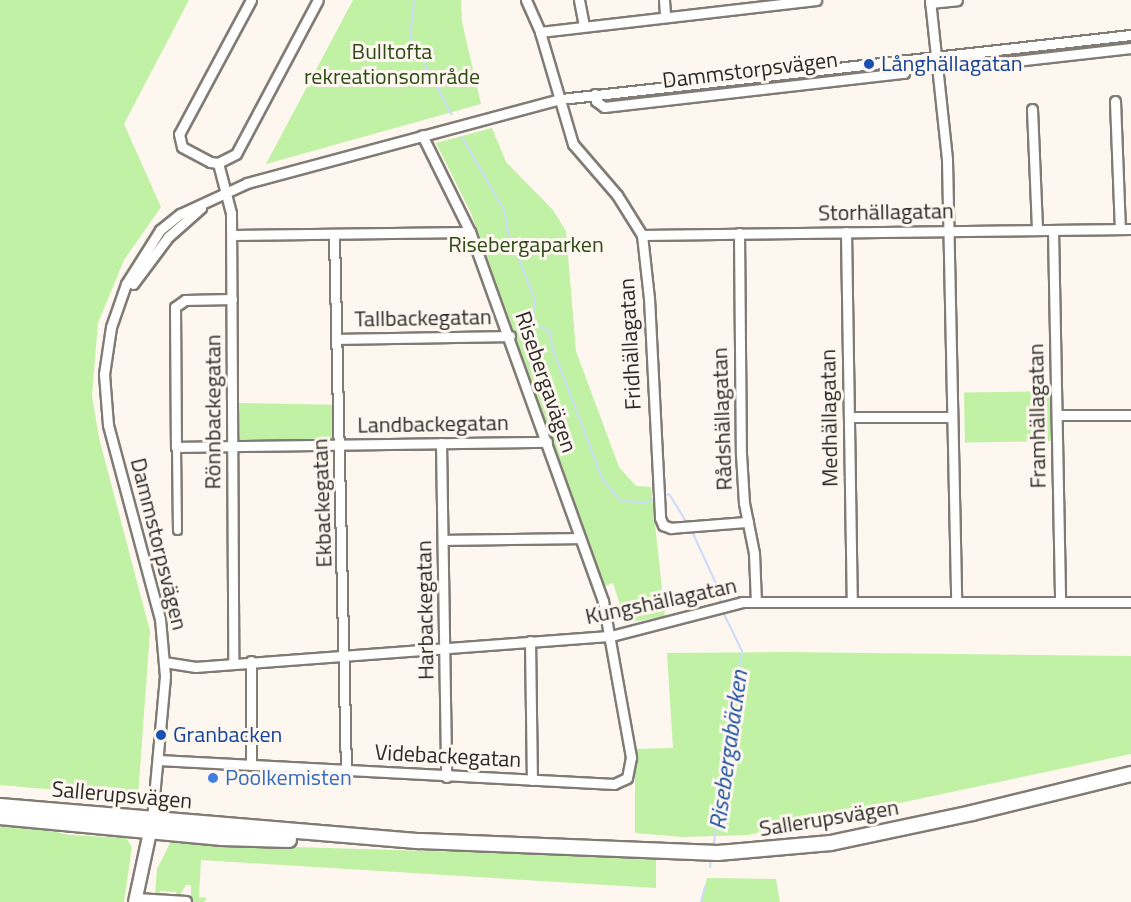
<!DOCTYPE html>
<meta charset="utf-8">
<style>
body{margin:0}
#map{position:relative;width:1131px;height:902px;overflow:hidden;background:#fef7f0;font-family:"Titillium Web",sans-serif}
div>[style]{position:absolute}
[style*='--x']{left:calc(var(--x)*1px);top:calc(var(--y)*1px);width:calc(var(--w)*1px);rotate:calc(var(--a)*1deg)}
.green>*{inset:0;background:#c1f1a4;transform-origin:0 0}
.stream>*{height:2px;margin:-1px;padding:0 1px;transform-origin:1px;border-radius:1px;background:#cadcfa}
.roads{filter:drop-shadow(2px 0 #817b75) drop-shadow(-2px 0 #817b75) drop-shadow(0 2px #817b75) drop-shadow(0 -2px #817b75)}
.pedestrian>*{height:7px;margin:-3.5px;padding:0 3.5px;transform-origin:3.5px;border-radius:3.5px;background:#fff}
.minor>*{height:9px;margin:-4.5px;padding:0 4.5px;transform-origin:4.5px;border-radius:4.5px;background:#fff}
.tertiary>*{height:12px;margin:-6px;padding:0 6px;transform-origin:6px;border-radius:6px;background:#fff}
.secondary>*{height:14px;margin:-7px;padding:0 7px;transform-origin:7px;border-radius:7px;background:#fff}
.dots>*{width:16px;height:16px;translate:-50% -50%;box-sizing:border-box;border:3px solid #fef7f0;border-radius:50%}
span{translate:-50% -50%;white-space:nowrap;text-align:center;line-height:1.15;-webkit-text-stroke:6px #fef7f0;paint-order:stroke}
.park-label{font-size:22px;color:#2d4a17}
.transit-label{font-size:22px;color:#164399}
.left{translate:0 -50%;text-align:left}
.street-label{font-size:22px;color:#2d2b28}
.shop-label{font-size:22px;color:#366cbe}
.water-label{font-size:24px;color:#1a4fa0;font-style:italic}
</style>
<div id="map">
<div class="green">
<i style="clip-path:polygon(0 0,189px 0,124px 124px,161px 207px,124px 260px,98px 323px,92px 396px,99px 438px,150px 631px,138px 797px,0 785px)"></i>
<i style="clip-path:polygon(353px 0,461px 0,462px 22px,481px 104px,266px 164px)"></i>
<i style="clip-path:polygon(492px 128px,506px 162px,553px 210px,566px 231px,576px 351px,619px 467px,636px 486px,651px 487px,665px 616px,626px 623px,613px 583px,605px 586px,471px 213px,436px 143px)"></i>
<i style="left:1056px;top:391px;width:50px;height:92px;rotate:89deg"></i>
<i style="left:237px;top:403px;width:98px;height:39px;rotate:1deg"></i>
<i style="clip-path:polygon(782px 652px,1131px 656px,1131px 754px,748px 835px,682px 837px,635px 833px,635px 749px,673px 748px,667px 653px)"></i>
<i style="clip-path:polygon(0 820px,70px 835px,126px 838px,132px 847px,124px 902px,0 902px)"></i>
<i style="clip-path:polygon(172px 839px,226px 845px,656px 858px,656px 888px,201px 860px,199px 897px,207px 898px,204px 902px,191px 902px,191px 885px,186px 885px,178px 898px,176px 892px,160px 891px,159px 897px,155px 894px,157px 869px)"></i>
<i style="clip-path:polygon(707px 878px,776px 879px,780px 902px,701px 902px)"></i>
</div>
<div class="stream">
<i style="--x:414;--y:0;--w:36;--a:96"></i>
<i style="--x:410;--y:36;--w:89;--a:62"></i>
<i style="--x:462;--y:137;--w:86;--a:60.2"></i>
<i style="--x:505;--y:212;--w:17;--a:83"></i>
<i style="--x:507;--y:229;--w:76;--a:68.5"></i>
<i style="--x:535;--y:300;--w:16;--a:97"></i>
<i style="--x:533;--y:316;--w:9;--a:72"></i>
<i style="--x:536;--y:325;--w:16;--a:27"></i>
<i style="--x:550;--y:332;--w:15;--a:82"></i>
<i style="--x:552;--y:347;--w:142;--a:69"></i>
<i style="--x:603;--y:480;--w:26;--a:50"></i>
<i style="--x:620;--y:500;--w:24;--a:7"></i>
<i style="--x:644;--y:503;--w:14;--a:-21"></i>
<i style="--x:663;--y:496;--w:6;--a:-18"></i>
<i style="--x:669;--y:494;--w:36;--a:58"></i>
<i style="--x:691;--y:529;--w:65;--a:65.4"></i>
<i style="--x:718;--y:588;--w:16;--a:79"></i>
<i style="--x:713;--y:849;--w:200;--a:-81.7"></i>
<i style="--x:742;--y:651;--w:46;--a:-116"></i>
<i style="--x:710;--y:867;--w:9;--a:-84"></i>
<i style="--x:701;--y:902;--w:16;--a:-75"></i>
</div>
<div class="roads">
<div class="pedestrian">
<i style="--x:176;--y:447;--w:83;--a:89.3"></i>
</div>
<div class="minor">
<i style="--x:251;--y:0;--w:152;--a:118.2"></i>
<i style="--x:179;--y:134;--w:13;--a:77"></i>
<i style="--x:182;--y:147;--w:32;--a:28"></i>
<i style="--x:210;--y:162;--w:8;--a:7"></i>
<i style="--x:218;--y:163;--w:20;--a:-27"></i>
<i style="--x:236;--y:154;--w:174;--a:-62"></i>
<i style="--x:526;--y:0;--w:35;--a:66"></i>
<i style="--x:540;--y:32;--w:117;--a:73.6"></i>
<i style="--x:573;--y:144;--w:67;--a:49.2"></i>
<i style="--x:617;--y:195;--w:47;--a:58"></i>
<i style="--x:642;--y:235;--w:63;--a:83.7"></i>
<i style="--x:649;--y:298;--w:220;--a:87.1"></i>
<i style="--x:660;--y:518;--w:8;--a:67"></i>
<i style="--x:663;--y:525;--w:9;--a:21"></i>
<i style="--x:671;--y:528;--w:77;--a:-4.5"></i>
<i style="--x:579;--y:0;--w:25;--a:79"></i>
<i style="--x:664;--y:0;--w:16;--a:86"></i>
<i style="--x:930;--y:0;--w:161;--a:83.9"></i>
<i style="--x:947;--y:160;--w:442;--a:88.8"></i>
<i style="--x:930;--y:3;--w:27;--a:-6"></i>
<i style="--x:540;--y:32;--w:278;--a:-6.6"></i>
<i style="--x:962;--y:54;--w:15;--a:53"></i>
<i style="--x:971;--y:66;--w:161;--a:-6.4"></i>
<i style="--x:595;--y:94;--w:7;--a:82"></i>
<i style="--x:596;--y:101;--w:10;--a:37"></i>
<i style="--x:604;--y:107;--w:302;--a:-6.5"></i>
<i style="--x:904;--y:73;--w:13;--a:-94"></i>
<i style="--x:1115;--y:101;--w:128;--a:87.8"></i>
<i style="--x:1032;--y:109;--w:121;--a:87.6"></i>
<i style="--x:218;--y:163;--w:52;--a:75.4"></i>
<i style="--x:231;--y:213;--w:449;--a:89.7"></i>
<i style="--x:1053;--y:230;--w:372;--a:88.9"></i>
<i style="--x:846;--y:232;--w:370;--a:89.1"></i>
<i style="--x:739;--y:233;--w:221;--a:89.5"></i>
<i style="--x:741;--y:454;--w:49;--a:86.5"></i>
<i style="--x:744;--y:503;--w:51;--a:78.7"></i>
<i style="--x:754;--y:553;--w:49;--a:87.7"></i>
<i style="--x:232;--y:235;--w:238;--a:-0.7"></i>
<i style="--x:334;--y:235;--w:535;--a:88.72"></i>
<i style="--x:642;--y:235;--w:489;--a:-0.7"></i>
<i style="--x:133;--y:284;--w:59;--a:-53.3"></i>
<i style="--x:168;--y:237;--w:44;--a:-41.3"></i>
<i style="--x:232;--y:299;--w:47;--a:178.8"></i>
<i style="--x:185;--y:300;--w:12;--a:145"></i>
<i style="--x:175;--y:307;--w:140;--a:89.6"></i>
<i style="--x:176;--y:447;--w:371;--a:-0.8"></i>
<i style="--x:337;--y:339;--w:173;--a:-1"></i>
<i style="--x:1057;--y:415;--w:74;--a:0"></i>
<i style="--x:849;--y:417;--w:103;--a:0"></i>
<i style="--x:441;--y:443;--w:334;--a:89.1"></i>
<i style="--x:443;--y:540;--w:137;--a:-0.8"></i>
<i style="--x:530;--y:641;--w:139;--a:89.2"></i>
<i style="--x:164;--y:662;--w:32;--a:9"></i>
<i style="--x:196;--y:667;--w:416;--a:-4.3"></i>
<i style="--x:611;--y:636;--w:135;--a:-14.5"></i>
<i style="--x:742;--y:602;--w:389;--a:0"></i>
<i style="--x:158;--y:760;--w:457;--a:3"></i>
<i style="--x:614;--y:784;--w:14;--a:-25"></i>
<i style="--x:627;--y:778;--w:21;--a:-79"></i>
<i style="--x:631;--y:757;--w:158;--a:-100.2"></i>
<i style="--x:603;--y:601;--w:392;--a:-109.8"></i>
<i style="--x:470;--y:232;--w:108;--a:-116.3"></i>
<i style="--x:251;--y:764;--w:103;--a:-90"></i>
<i style="--x:152;--y:819;--w:144;--a:-84.8"></i>
<i style="--x:165;--y:676;--w:57;--a:-95"></i>
<i style="--x:160;--y:619;--w:201;--a:-105"></i>
<i style="--x:108;--y:425;--w:51;--a:-94.5"></i>
<i style="--x:104;--y:374;--w:48;--a:-81.5"></i>
<i style="--x:111;--y:327;--w:46;--a:-70.8"></i>
<i style="--x:126;--y:284;--w:64;--a:-57.8"></i>
<i style="--x:160;--y:230;--w:26;--a:-39"></i>
<i style="--x:180;--y:214;--w:74;--a:-24.8"></i>
<i style="--x:247;--y:183;--w:325;--a:-15"></i>
<i style="--x:561;--y:99;--w:574;--a:-6.41"></i>
<i style="--x:136;--y:898;--w:50;--a:3.4"></i>
</div>
<div class="tertiary">
<i style="--x:135;--y:902;--w:81;--a:-77.9"></i>
</div>
<div class="secondary">
<i style="--x:0;--y:806;--w:421;--a:4.8"></i>
<i style="--x:420;--y:841;--w:298;--a:2.3"></i>
<i style="--x:718;--y:853;--w:113;--a:-5.1"></i>
<i style="--x:831;--y:843;--w:144;--a:-12"></i>
<i style="--x:972;--y:813;--w:164;--a:-13.8"></i>
<i style="--x:0;--y:817;--w:223;--a:5.4"></i>
<i style="--x:222;--y:838;--w:67;--a:1.7"></i>
</div>
</div>
<div class="dots">
<i style="left:869px;top:64px;background:#1a4fb4"></i>
<i style="left:161px;top:735px;background:#1a4fb4"></i>
<i style="left:213px;top:778px;background:#3f7fe0"></i>
</div>
<div class="park-label">
<span style="left:392px;top:64px">Bulltofta<br>rekreationsområde</span>
<span style="left:526px;top:245px">Risebergaparken</span>
</div>
<div class="transit-label">
<span class="left" style="left:881px;top:64px">Långhällagatan</span>
<span class="left" style="left:173px;top:735px">Granbacken</span>
</div>
<div class="street-label">
<span style="left:750px;top:70px;rotate:-7deg">Dammstorpsvägen</span>
<span style="left:886px;top:212px;rotate:-1deg">Storhällagatan</span>
<span style="left:423px;top:318px;rotate:-1deg">Tallbackegatan</span>
<span style="left:630px;top:344px;rotate:-93deg">Fridhällagatan</span>
<span style="left:546px;top:382px;rotate:71deg">Risebergavägen</span>
<span style="left:213px;top:412px;rotate:-90deg">Rönnbackegatan</span>
<span style="left:1037px;top:416px;rotate:-91deg">Framhällagatan</span>
<span style="left:829px;top:418px;rotate:-91deg">Medhällagatan</span>
<span style="left:722px;top:419px;rotate:-92deg">Rådshällagatan</span>
<span style="left:433px;top:424px;rotate:-1deg">Landbackegatan</span>
<span style="left:322px;top:503px;rotate:-92deg">Ekbackegatan</span>
<span style="left:159px;top:544px;rotate:76deg">Dammstorpsvägen</span>
<span style="left:661px;top:601px;rotate:-12deg">Kungshällagatan</span>
<span style="left:425px;top:610px;rotate:-91deg">Harbackegatan</span>
<span style="left:448px;top:756px;rotate:3deg">Videbackegatan</span>
<span style="left:122px;top:795px;rotate:5deg">Sallerupsvägen</span>
<span style="left:829px;top:818px;rotate:-9deg">Sallerupsvägen</span>
</div>
<div class="shop-label">
<span class="left" style="left:225px;top:778px">Poolkemisten</span>
</div>
<div class="water-label">
<span style="left:728px;top:750px;rotate:-82deg">Risebergabäcken</span>
</div>
</div>
